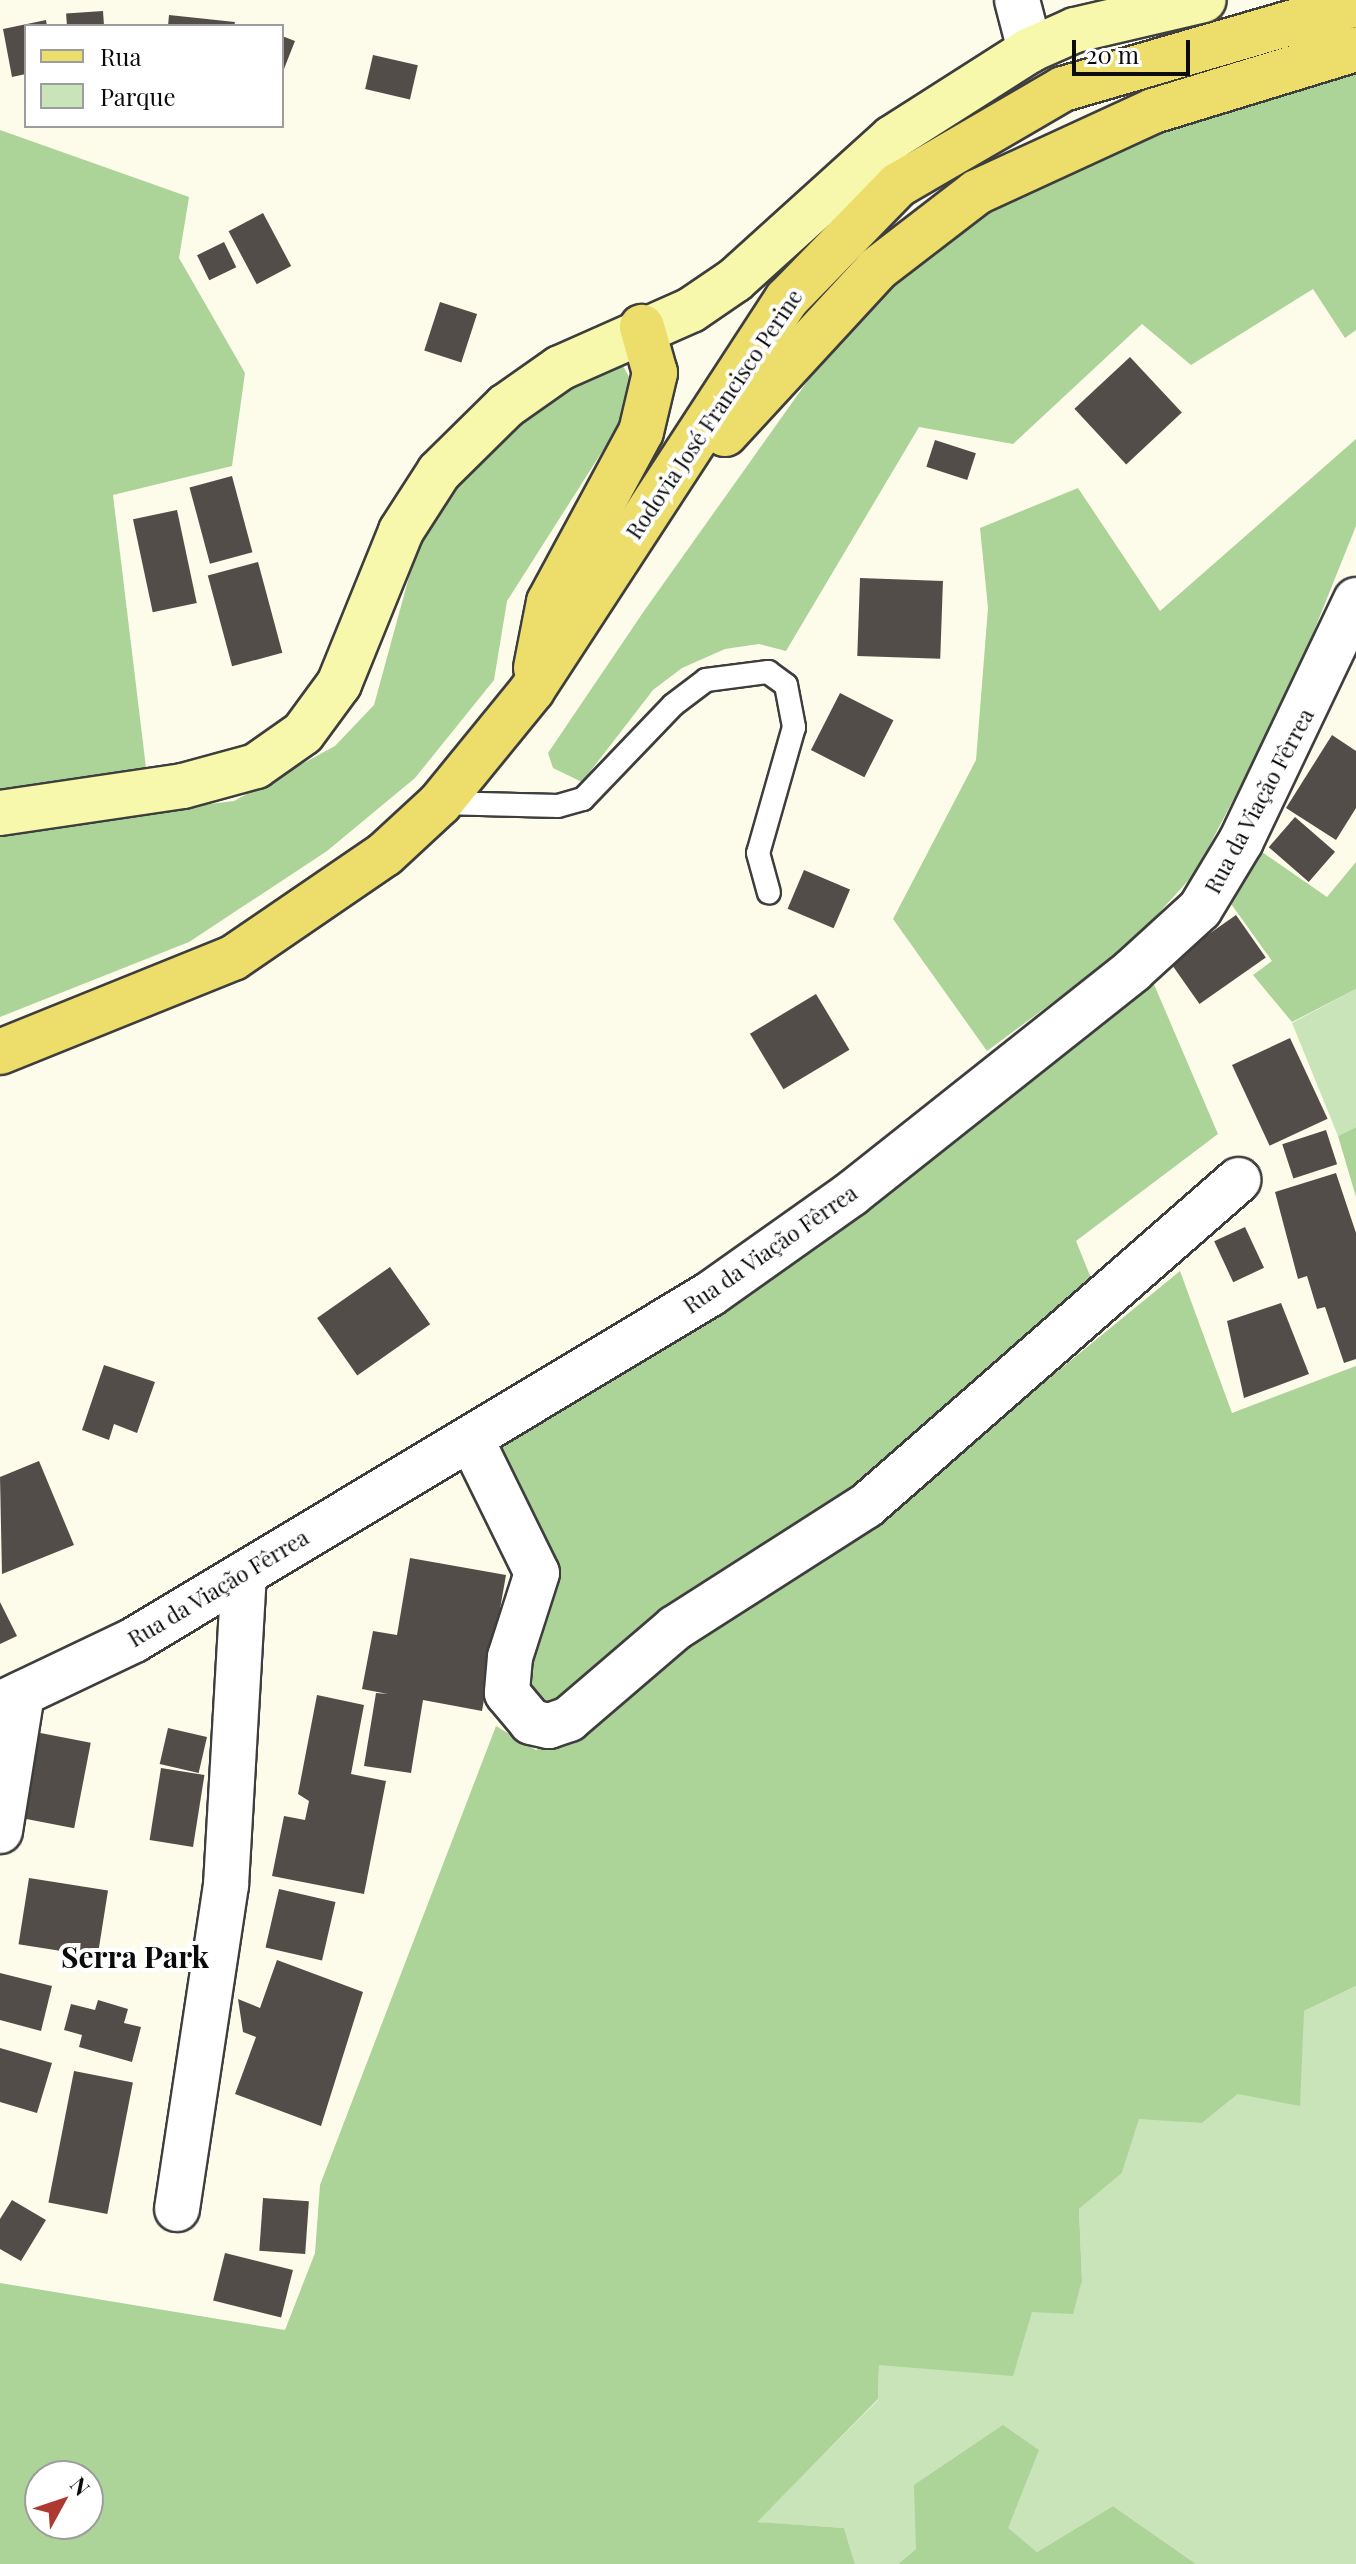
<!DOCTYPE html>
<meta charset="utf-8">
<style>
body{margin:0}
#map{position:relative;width:1356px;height:2564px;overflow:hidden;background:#fdfceb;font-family:"Playfair Display",serif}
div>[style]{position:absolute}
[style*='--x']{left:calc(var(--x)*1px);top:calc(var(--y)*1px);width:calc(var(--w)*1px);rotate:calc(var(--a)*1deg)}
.green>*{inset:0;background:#c9e4b8}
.forest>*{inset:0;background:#acd398}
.building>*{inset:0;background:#524d48;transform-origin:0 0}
.roads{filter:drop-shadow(2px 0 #3e3e3e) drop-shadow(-2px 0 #3e3e3e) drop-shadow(0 2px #3e3e3e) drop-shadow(0 -2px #3e3e3e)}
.lane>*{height:22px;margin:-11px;padding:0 11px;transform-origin:11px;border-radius:11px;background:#fff}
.street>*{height:44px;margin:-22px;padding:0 22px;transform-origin:22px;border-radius:22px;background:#fff}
.secondary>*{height:44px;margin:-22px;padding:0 22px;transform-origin:22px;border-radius:22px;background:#f7f8ab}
.primary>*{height:44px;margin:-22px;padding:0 22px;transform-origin:22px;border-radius:22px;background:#eddd6b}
span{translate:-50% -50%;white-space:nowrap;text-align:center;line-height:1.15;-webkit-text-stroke:8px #fff;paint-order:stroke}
.street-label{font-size:22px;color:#0b0b0b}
.district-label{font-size:30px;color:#0b0b0b;font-weight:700}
.legend{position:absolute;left:24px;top:24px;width:260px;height:104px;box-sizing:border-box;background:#fff;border:2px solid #9d9d9d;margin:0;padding:10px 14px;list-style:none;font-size:24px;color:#0b0b0b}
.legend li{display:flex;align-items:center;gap:16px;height:40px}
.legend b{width:40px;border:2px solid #9d9d9d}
.north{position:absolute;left:24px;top:2460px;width:80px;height:80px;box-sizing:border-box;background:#fff;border:2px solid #9d9d9d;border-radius:50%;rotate:50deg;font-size:22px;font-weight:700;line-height:32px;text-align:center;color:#0b0b0b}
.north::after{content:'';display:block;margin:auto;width:28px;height:36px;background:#ae3930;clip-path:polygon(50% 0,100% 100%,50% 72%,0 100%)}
.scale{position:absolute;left:1072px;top:40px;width:118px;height:36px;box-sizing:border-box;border:4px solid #0b0b0b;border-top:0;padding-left:10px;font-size:24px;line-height:28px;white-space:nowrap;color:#0b0b0b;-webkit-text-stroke:6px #fff;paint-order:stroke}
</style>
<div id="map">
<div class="green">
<i style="clip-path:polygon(1356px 989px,1356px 1127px,1338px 1136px,1292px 1023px)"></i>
<i style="clip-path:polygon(1356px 1986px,1356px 2564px,1196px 2564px,1113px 2506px,1037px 2552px,1007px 2528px,916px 2549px,898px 2564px,855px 2564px,844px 2528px,756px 2522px,878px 2400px,879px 2364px,1032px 2312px,1082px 2280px,1079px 2209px,1122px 2173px,1139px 2118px,1202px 2123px,1238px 2094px,1304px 2011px)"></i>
</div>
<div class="forest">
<i style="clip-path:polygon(1356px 71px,1356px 330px,1345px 338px,1313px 289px,1191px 365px,1142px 324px,1013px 444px,919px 427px,786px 651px,759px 644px,725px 649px,682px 668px,653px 690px,582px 782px,553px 768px,548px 753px,644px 611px,875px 286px,922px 245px,1085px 152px)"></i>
<i style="clip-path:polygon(0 130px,189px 197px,179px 258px,245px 373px,232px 466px,113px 495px,147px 776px,0 793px)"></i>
<i style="clip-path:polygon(603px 363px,623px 366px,632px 382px,626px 414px,507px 601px,494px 680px,415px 778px,327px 851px,189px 942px,0 1017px,0 830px,234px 801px,335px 746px,374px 705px,418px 544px,454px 483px,520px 414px)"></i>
<i style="clip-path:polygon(1356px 439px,1356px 526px,1289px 693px,1195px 873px,1129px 946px,987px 1051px,893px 919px,976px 760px,988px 608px,980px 528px,1078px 488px,1160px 611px)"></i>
<i style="clip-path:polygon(1262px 852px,1327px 897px,1356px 862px,1356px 989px,1292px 1022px,1253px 975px,1272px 961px,1229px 901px)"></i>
<i style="clip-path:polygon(1153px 982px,1218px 1134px,1076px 1241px,1095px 1288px,855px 1493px,551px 1709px,522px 1690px,545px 1606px,490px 1451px,818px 1248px)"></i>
<i style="clip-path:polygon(1356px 1127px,1356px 1197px,1338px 1136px)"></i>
<i style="clip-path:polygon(evenodd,1180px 1271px,1232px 1413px,1356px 1366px,1356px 1986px,1304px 2011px,1300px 2106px,1238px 2094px,1202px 2123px,1139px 2119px,1122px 2173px,1079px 2209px,1082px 2280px,1073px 2314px,1032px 2312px,1013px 2376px,879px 2365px,878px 2399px,757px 2522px,844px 2528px,855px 2564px,0 2564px,0 2283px,285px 2330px,315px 2253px,320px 2185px,496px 1726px,536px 1750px,574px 1734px,688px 1638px,877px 1519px,1180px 1271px,40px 2476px,88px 2476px,88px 2524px,40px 2524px,40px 2476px)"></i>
<i style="clip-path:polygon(1003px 2425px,1039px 2450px,1008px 2528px,1037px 2552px,1113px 2506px,1196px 2564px,898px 2564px,916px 2549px,914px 2485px)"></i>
</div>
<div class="building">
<i style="left:103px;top:11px;width:15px;height:37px;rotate:86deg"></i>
<i style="clip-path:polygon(169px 15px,235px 22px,234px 26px,168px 26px)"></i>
<i style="clip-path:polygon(46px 20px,47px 26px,26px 26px,26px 74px,12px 77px,3px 29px)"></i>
<i style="clip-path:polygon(282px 36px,295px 41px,282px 74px)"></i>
<i style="left:373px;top:55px;width:46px;height:35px;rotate:13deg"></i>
<i style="left:263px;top:213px;width:60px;height:39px;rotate:62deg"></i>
<i style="left:224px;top:242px;width:28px;height:30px;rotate:64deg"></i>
<i style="left:440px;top:302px;width:39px;height:51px;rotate:18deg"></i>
<i style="left:1130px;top:357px;width:76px;height:76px;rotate:47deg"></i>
<i style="left:935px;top:440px;width:43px;height:28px;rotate:18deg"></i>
<i style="left:232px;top:476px;width:79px;height:44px;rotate:75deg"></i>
<i style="left:177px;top:510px;width:95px;height:45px;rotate:78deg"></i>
<i style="left:258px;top:562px;width:94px;height:52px;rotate:75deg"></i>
<i style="left:860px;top:578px;width:83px;height:78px;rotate:2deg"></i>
<i style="left:840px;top:693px;width:60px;height:64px;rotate:27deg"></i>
<i style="clip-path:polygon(1332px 735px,1356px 751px,1356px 808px,1336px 840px,1286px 808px)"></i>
<i style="left:1295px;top:817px;width:53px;height:40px;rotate:41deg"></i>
<i style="left:804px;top:870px;width:50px;height:42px;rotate:23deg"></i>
<i style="left:1236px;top:915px;width:52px;height:81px;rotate:55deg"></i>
<i style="left:816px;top:994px;width:65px;height:77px;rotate:59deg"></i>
<i style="left:1290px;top:1038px;width:89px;height:64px;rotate:65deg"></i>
<i style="left:1326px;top:1130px;width:36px;height:46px;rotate:72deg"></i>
<i style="clip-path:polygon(1336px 1173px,1356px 1233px,1356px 1359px,1344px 1363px,1325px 1307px,1317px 1309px,1307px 1276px,1298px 1279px,1275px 1192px)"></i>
<i style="left:1245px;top:1227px;width:45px;height:34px;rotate:65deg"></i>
<i style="left:390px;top:1267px;width:70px;height:89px;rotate:55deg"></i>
<i style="clip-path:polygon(1281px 1303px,1309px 1374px,1244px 1398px,1227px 1321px)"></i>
<i style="clip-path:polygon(104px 1365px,155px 1382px,137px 1433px,114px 1424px,109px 1440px,82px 1430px)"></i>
<i style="clip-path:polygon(39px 1461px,74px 1545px,2px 1574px,0 1477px)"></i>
<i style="clip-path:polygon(410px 1558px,506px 1575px,482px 1711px,423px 1700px,411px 1773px,364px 1766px,376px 1693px,388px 1694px,362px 1689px,373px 1631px,397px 1635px)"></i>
<i style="clip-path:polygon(0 1602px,17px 1636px,0 1644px)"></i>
<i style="clip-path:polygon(317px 1695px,364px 1705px,351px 1774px,386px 1781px,364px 1894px,272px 1876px,284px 1816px,305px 1820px,309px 1801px,298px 1794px)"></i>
<i style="left:168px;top:1728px;width:40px;height:37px;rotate:13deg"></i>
<i style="left:25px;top:1730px;width:67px;height:87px;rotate:11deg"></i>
<i style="left:161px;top:1768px;width:44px;height:73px;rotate:9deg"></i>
<i style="left:29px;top:1878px;width:80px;height:67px;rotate:9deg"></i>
<i style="left:279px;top:1889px;width:58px;height:60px;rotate:13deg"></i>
<i style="clip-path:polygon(277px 1960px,363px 1992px,321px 2126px,235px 2094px,256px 2037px,243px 2032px,238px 1999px,260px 2008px)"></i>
<i style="clip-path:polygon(0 1973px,52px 1986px,41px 2031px,0 2020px)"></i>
<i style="clip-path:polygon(98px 2000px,128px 2009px,124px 2023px,141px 2027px,132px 2062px,79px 2047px,82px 2035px,64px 2030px,71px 2004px,95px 2010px)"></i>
<i style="clip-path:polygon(0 2048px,52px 2063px,37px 2113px,0 2102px)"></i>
<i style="left:74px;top:2071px;width:60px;height:134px;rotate:11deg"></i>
<i style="left:263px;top:2198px;width:46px;height:53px;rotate:4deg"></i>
<i style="clip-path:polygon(12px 2200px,46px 2220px,21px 2261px,0 2249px,0 2219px)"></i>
<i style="left:225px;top:2253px;width:70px;height:49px;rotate:14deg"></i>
</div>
<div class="roads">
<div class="lane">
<i style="--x:441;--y:803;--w:117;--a:1.5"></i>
<i style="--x:558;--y:806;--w:26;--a:-16"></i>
<i style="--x:583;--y:799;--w:130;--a:-46.2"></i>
<i style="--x:673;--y:705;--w:41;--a:-37.1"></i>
<i style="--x:706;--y:680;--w:63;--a:-7.4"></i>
<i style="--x:768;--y:672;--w:22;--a:36"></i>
<i style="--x:786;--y:685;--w:43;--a:79.2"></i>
<i style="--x:794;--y:727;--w:131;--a:105.9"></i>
<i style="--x:758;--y:853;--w:41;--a:74.6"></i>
</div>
<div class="street">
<i style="--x:1017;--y:0;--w:52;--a:75.4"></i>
<i style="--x:471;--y:1439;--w:149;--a:63.8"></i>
<i style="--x:537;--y:1573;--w:88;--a:107.8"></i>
<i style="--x:510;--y:1657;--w:36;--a:95"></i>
<i style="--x:507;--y:1693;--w:38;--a:50"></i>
<i style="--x:531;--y:1722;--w:18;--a:13"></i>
<i style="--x:549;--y:1726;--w:21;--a:-19"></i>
<i style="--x:569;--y:1719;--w:140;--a:-40.6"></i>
<i style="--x:675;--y:1628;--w:227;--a:-32.6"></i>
<i style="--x:866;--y:1506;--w:495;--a:-41.2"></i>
<i style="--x:0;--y:1704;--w:148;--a:-25.5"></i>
<i style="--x:134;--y:1640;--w:672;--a:-30.99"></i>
<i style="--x:710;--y:1294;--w:173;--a:-35.3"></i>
<i style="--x:851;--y:1194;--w:359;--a:-38.4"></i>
<i style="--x:1132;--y:971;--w:92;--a:-42.4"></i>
<i style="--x:1200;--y:909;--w:79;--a:-58.9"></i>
<i style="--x:1241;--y:841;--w:267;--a:-64.5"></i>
<i style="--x:0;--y:1831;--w:139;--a:-80.9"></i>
<i style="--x:177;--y:2209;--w:328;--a:-81.4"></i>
<i style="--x:226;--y:1885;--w:311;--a:-86.7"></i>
</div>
<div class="secondary">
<i style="--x:0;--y:813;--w:185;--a:-8.4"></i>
<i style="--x:183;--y:786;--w:76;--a:-15.3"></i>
<i style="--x:256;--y:766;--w:57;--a:-35.1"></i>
<i style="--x:303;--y:733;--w:61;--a:-53.7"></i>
<i style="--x:339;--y:684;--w:165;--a:-67.9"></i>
<i style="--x:401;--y:531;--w:70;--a:-57.2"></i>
<i style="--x:439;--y:472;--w:94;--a:-44.6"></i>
<i style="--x:506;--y:406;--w:66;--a:-35.1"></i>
<i style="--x:560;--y:368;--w:143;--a:-23.9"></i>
<i style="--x:691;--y:310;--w:53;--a:-34.3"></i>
<i style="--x:735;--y:280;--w:212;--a:-42.1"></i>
<i style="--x:892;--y:138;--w:164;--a:-32.5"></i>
<i style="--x:1030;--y:50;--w:49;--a:-24"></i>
<i style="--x:1075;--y:30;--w:132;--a:-13.1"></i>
</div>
<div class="primary">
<i style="--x:725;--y:434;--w:224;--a:-47.3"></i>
<i style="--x:877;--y:269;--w:126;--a:-37.6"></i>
<i style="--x:977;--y:192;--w:194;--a:-24.7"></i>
<i style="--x:1153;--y:111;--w:212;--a:-17"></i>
<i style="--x:536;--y:668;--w:67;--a:-78.9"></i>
<i style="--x:549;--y:602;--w:193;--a:-61.6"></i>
<i style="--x:641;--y:432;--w:61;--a:-76.7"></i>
<i style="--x:655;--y:373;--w:48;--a:-105.8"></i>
<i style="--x:0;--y:1052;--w:251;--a:-22"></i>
<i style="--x:233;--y:958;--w:184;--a:-34.4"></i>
<i style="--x:385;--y:854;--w:75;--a:-42.8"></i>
<i style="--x:440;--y:803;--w:146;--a:-50.8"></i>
<i style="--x:532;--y:690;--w:467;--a:-56.9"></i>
<i style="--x:787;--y:299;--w:159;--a:-45.8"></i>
<i style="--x:898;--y:185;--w:191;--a:-30.2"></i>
<i style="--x:1063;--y:89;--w:305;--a:-16.2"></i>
</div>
</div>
<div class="street-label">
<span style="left:714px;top:414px;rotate:-56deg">Rodovia José Francisco Perine</span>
<span style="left:1259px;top:801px;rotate:-62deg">Rua da Viação Fêrrea</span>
<span style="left:770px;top:1249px;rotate:-35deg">Rua da Viação Fêrrea</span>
<span style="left:218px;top:1588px;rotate:-31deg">Rua da Viação Fêrrea</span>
</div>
<div class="district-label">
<span style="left:135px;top:1956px">Serra Park</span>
</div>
<ul class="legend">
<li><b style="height:10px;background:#eddd6b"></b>Rua</li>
<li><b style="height:22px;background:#c9e4b8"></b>Parque</li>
</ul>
<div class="north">N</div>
<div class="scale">20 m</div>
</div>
